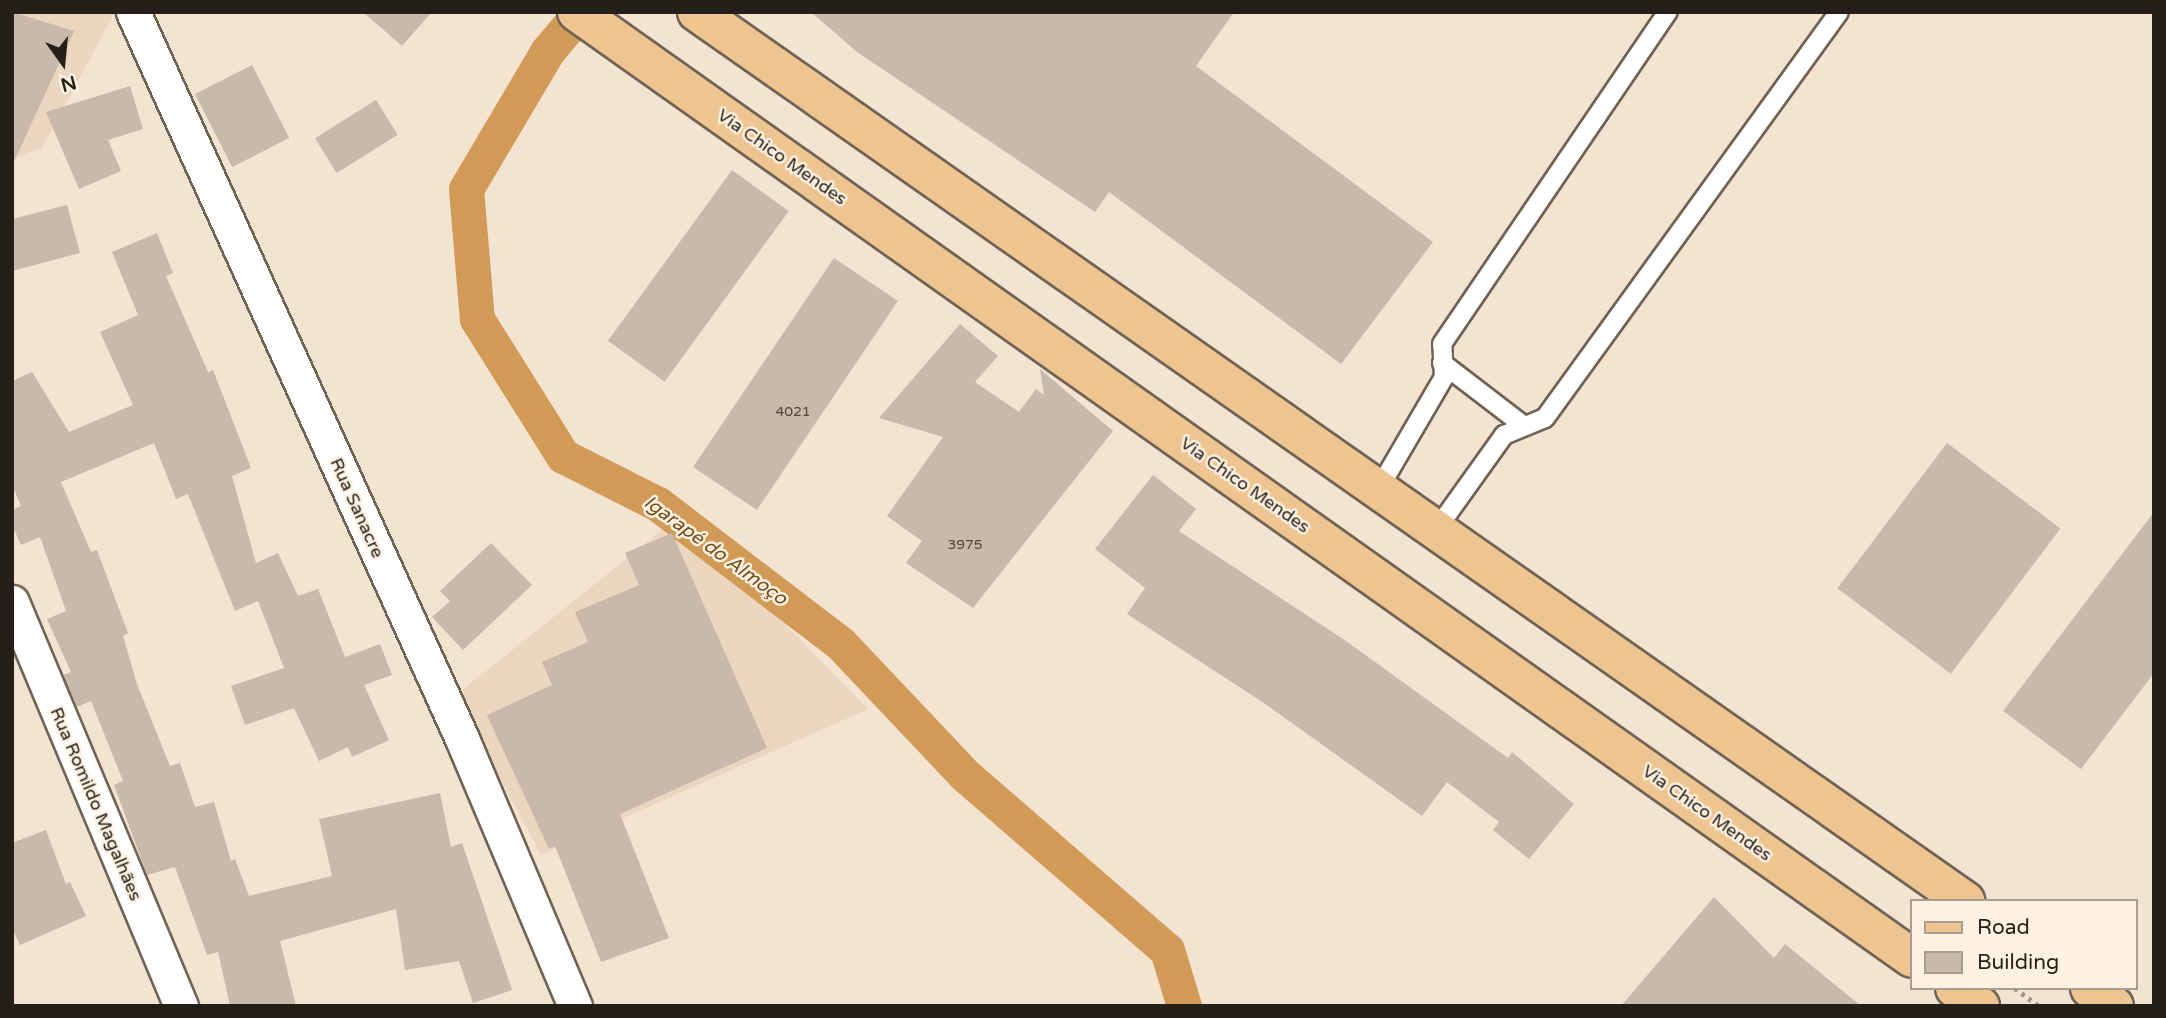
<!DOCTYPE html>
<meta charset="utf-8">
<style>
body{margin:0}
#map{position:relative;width:2166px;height:1018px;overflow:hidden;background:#f3e3d1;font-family:"Varela Round",sans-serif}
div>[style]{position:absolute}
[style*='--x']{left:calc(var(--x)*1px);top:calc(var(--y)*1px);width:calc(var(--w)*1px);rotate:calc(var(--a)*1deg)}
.built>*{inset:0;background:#ebd6bf}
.canal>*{height:35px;margin:-17.5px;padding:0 17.5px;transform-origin:17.5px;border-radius:17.5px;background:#d19a57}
.building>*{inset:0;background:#c8b9a8;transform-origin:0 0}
.path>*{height:4.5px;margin-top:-2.25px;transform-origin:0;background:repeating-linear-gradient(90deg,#a29688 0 3.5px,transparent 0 8.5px)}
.roads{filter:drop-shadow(2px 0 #716354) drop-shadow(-2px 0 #716354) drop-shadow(0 2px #716354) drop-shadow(0 -2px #716354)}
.lane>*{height:18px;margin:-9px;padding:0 9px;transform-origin:9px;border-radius:9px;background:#fff}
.street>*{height:33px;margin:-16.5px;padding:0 16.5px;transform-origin:16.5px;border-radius:16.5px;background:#fff}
.primary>*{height:38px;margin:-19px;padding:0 19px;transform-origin:19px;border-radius:19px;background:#eec591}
span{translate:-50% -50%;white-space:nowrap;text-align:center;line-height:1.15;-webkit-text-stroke:5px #fef1e2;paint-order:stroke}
.number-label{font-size:14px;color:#4e463d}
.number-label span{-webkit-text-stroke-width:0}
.street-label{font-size:18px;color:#251f19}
.water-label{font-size:19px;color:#734d1b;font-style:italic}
.frame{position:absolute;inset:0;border:14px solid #251f19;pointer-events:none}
.legend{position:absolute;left:1910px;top:899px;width:228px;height:91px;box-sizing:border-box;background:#fef1e2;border:2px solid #a79d92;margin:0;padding:9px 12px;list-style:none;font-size:21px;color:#251f19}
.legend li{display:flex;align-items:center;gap:14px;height:35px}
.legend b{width:35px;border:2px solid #a79d92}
.north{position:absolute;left:28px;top:28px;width:70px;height:70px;-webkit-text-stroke:5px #fef1e2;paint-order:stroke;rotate:165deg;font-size:19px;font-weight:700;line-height:28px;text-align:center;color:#251f19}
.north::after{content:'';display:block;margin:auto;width:24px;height:32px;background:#251f19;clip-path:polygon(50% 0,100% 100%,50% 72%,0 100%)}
</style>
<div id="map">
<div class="built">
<i style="clip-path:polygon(12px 12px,115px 12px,42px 148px,12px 159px)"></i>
<i style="clip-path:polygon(680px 516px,868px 709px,541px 855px,456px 695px)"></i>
</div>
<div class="canal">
<i style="--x:567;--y:28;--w:31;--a:130"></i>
<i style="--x:547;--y:52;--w:159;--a:120.6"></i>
<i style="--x:466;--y:189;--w:130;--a:85.2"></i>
<i style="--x:477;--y:319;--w:162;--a:57.9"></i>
<i style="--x:563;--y:456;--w:106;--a:26.8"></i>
<i style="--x:658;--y:504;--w:230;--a:37.4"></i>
<i style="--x:841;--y:644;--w:182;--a:46.6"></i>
<i style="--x:966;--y:776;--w:266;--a:40.9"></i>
<i style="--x:1167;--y:950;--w:59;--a:73.1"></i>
</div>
<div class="building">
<i style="clip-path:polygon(12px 12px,74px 31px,12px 166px)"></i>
<i style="clip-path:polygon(363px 12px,432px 12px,402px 46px)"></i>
<i style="clip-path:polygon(811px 12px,1234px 12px,1196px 66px,1433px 242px,1341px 364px,1109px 192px,1095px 212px,857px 52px)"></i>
<i style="left:252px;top:65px;width:82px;height:64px;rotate:63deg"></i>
<i style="clip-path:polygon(130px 86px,143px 129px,108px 140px,121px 171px,79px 189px,46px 112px)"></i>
<i style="left:376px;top:100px;width:41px;height:72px;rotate:58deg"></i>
<i style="left:732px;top:170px;width:70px;height:211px;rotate:36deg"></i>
<i style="clip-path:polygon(67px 205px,80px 253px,12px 271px,12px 219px)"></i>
<i style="clip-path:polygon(157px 233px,173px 273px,166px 276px,208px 372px,213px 370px,251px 468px,232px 476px,256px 563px,278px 553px,298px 596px,318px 589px,345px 657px,380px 644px,392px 675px,364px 685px,389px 740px,352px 757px,348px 747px,319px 761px,294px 708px,245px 725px,231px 686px,284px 668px,258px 601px,235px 611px,188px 494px,176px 499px,154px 443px,61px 482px,91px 552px,97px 550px,128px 633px,123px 636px,137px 684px,170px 766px,180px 763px,195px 807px,214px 802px,231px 861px,235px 859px,249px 896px,332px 876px,319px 819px,440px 793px,451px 847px,462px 843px,512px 990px,473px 1003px,459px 961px,405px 970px,396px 909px,280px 941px,296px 1006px,230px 1006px,218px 952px,207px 955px,175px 867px,147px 875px,114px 785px,123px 781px,91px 701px,77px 707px,63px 675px,71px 672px,47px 619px,66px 611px,40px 537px,21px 545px,12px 525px,12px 510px,21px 506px,12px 485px,12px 381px,32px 372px,69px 432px,133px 405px,100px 332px,138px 315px,112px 252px)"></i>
<i style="left:834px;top:258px;width:77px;height:252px;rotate:34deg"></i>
<i style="clip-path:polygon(960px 324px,998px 356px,975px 382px,1019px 412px,1036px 389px,1044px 395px,1040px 369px,1113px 431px,973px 608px,906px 563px,922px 541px,887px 516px,943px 437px,879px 418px)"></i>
<i style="left:1947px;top:443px;width:142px;height:182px;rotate:37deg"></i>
<i style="clip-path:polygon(1153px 475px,1196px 509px,1179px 531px,1346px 641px,1508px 758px,1512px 752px,1574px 804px,1529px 859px,1493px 830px,1499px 822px,1447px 782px,1422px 816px,1264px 703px,1127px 614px,1145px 588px,1095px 549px)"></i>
<i style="clip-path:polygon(2154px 512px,2154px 673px,2081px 769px,2003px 711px)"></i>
<i style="clip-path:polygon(672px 533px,767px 748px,620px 814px,669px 938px,601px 962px,555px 846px,549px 849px,487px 715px,552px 685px,542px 662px,588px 642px,575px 612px,639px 585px,625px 553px)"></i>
<i style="clip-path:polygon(491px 543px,532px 585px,463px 650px,432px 617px,450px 601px,440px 591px)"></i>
<i style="clip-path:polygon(46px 830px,66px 884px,70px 882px,86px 916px,20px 945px,12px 928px,12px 843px)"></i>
<i style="clip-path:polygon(1714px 897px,1774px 958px,1785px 944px,1861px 1006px,1621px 1006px)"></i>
</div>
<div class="path">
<i style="--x:2015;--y:988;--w:30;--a:37"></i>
</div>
<div class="roads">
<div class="lane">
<i style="--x:1442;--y:363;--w:103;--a:37.5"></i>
<i style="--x:1378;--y:490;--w:131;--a:-59.7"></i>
<i style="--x:1444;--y:377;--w:33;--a:-93"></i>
<i style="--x:1442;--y:344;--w:402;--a:-55.8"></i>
<i style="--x:1436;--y:530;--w:117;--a:-54.4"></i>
<i style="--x:1504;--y:435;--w:44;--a:-22.5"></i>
<i style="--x:1545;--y:418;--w:501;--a:-54.09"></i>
</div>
<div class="street">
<i style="--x:133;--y:12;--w:800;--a:65.64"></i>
<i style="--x:463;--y:741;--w:288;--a:67.1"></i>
<i style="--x:12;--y:602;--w:438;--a:67.3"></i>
</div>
<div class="primary">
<i style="--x:577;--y:12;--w:1636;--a:35.32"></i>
<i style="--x:697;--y:12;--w:1549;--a:35.03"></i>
<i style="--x:1955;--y:988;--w:31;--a:36"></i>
<i style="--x:2090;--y:988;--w:30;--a:37"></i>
</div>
</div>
<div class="number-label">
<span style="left:793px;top:412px">4021</span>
<span style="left:965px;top:545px">3975</span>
</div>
<div class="street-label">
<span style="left:782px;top:157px;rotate:35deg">Via Chico Mendes</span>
<span style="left:1245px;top:485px;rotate:35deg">Via Chico Mendes</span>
<span style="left:357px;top:508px;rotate:66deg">Rua Sanacre</span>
<span style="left:96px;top:804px;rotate:67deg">Rua Romildo Magalhães</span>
<span style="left:1707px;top:813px;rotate:35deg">Via Chico Mendes</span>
</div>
<div class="water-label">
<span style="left:715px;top:551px;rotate:36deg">Igarapé do Almoço</span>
</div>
<div class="frame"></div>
<ul class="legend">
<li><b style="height:9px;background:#eec591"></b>Road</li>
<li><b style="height:19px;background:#c8b9a8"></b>Building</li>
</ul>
<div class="north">N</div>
</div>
